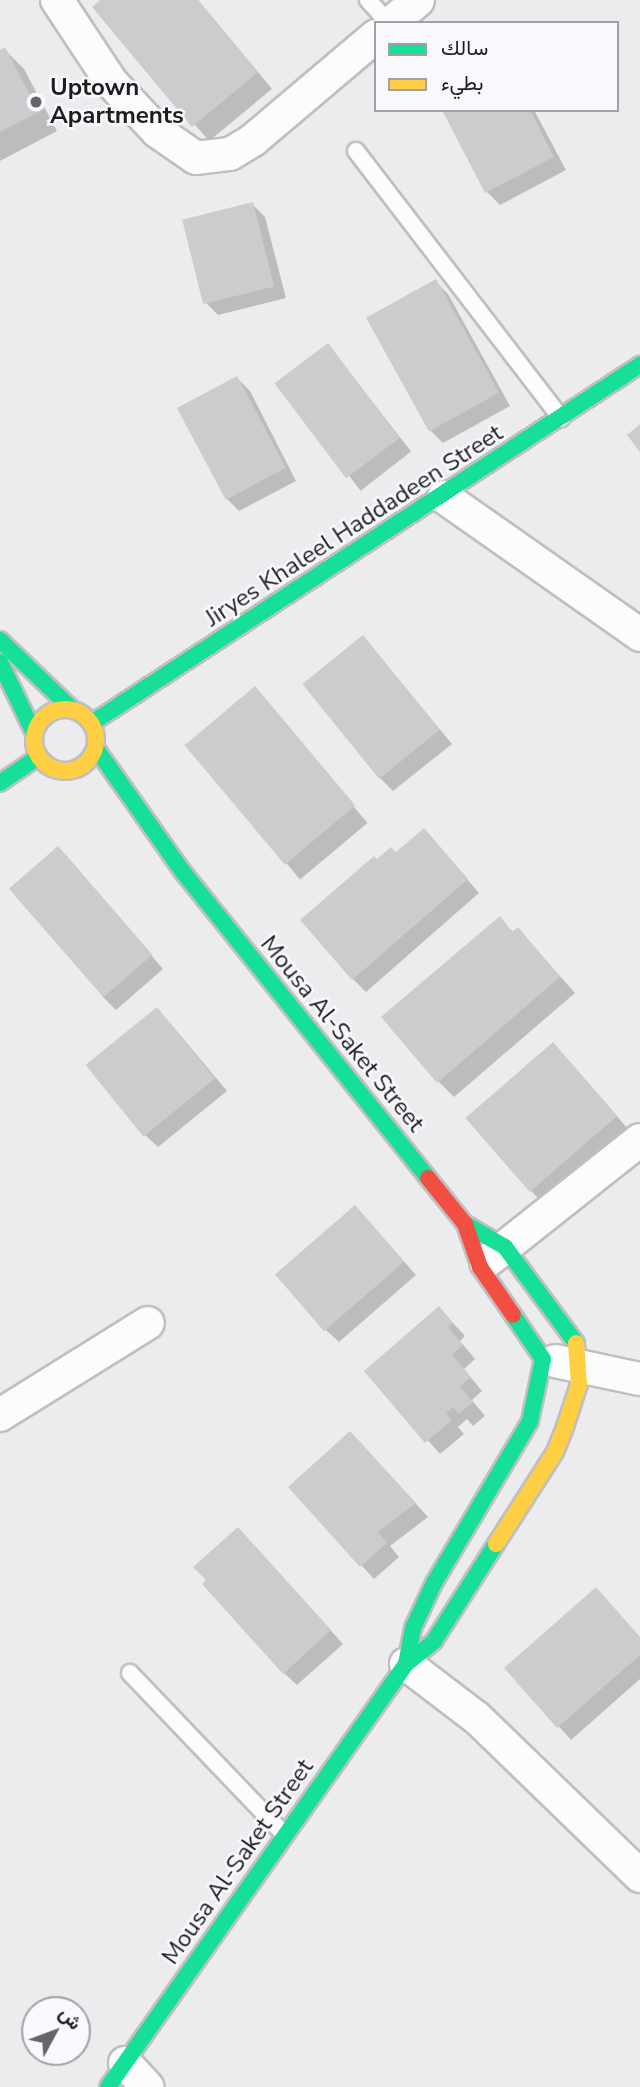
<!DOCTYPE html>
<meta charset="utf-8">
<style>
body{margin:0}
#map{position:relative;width:640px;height:2087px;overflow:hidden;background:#ececef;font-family:"Nunito Sans",Vazirmatn,sans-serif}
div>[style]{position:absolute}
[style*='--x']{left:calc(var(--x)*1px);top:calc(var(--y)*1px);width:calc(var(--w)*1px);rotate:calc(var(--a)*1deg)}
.shadow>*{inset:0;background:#0003;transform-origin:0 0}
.building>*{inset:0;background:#cccbcd;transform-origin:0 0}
.roads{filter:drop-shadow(2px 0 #bfbfc2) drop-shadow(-2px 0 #bfbfc2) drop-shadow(0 2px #bfbfc2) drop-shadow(0 -2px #bfbfc2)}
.lane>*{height:16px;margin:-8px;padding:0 8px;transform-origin:8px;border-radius:8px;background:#fcfcfd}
.street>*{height:32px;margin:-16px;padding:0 16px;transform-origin:16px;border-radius:16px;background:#fcfcfd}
.fast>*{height:16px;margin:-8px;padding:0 8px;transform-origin:8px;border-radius:8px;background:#16e098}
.slow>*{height:16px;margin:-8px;padding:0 8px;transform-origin:8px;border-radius:8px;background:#ffcf43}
.slow>.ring{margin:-8px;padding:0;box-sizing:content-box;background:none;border:16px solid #ffcf43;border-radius:50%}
.jam>*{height:16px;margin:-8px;padding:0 8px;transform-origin:8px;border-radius:8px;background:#f24e42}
.dots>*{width:19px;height:19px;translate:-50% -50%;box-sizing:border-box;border:4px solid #f9f8fd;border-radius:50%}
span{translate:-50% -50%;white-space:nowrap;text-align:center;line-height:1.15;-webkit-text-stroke:5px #f9f8fd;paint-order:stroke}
.poi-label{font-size:24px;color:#1d1d1e;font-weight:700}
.left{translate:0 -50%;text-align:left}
.street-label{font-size:24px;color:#1d1d1e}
.legend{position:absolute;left:374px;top:21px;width:245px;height:91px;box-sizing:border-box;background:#f9f8fd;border:2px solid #a1a0a4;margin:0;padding:9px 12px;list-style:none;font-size:21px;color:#1d1d1e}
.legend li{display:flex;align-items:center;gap:14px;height:35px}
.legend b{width:35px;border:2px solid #a1a0a4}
.north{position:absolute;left:21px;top:1996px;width:70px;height:70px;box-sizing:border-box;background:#f9f8fd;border:2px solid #a1a0a4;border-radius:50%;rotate:49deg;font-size:19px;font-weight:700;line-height:28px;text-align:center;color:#1d1d1e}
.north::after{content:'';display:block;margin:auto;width:24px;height:32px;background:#656567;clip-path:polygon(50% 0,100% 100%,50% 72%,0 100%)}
</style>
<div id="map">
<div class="shadow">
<i style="clip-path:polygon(103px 0,198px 0,272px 89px,209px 141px,94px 7px)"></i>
<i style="clip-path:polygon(5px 50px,24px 69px,57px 131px,0 161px,0 52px)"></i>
<i style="clip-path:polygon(444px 110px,534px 110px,566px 170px,500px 205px,487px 192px)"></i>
<i style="clip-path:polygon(252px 204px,265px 217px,286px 298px,218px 315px,205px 302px)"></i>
<i style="clip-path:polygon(435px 281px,448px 294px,510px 406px,443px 443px,430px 430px)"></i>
<i style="left:328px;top:345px;width:135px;height:64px;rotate:52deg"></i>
<i style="clip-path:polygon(237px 378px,250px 391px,296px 481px,239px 511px,226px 498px,179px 408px)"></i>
<i style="clip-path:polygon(363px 637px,452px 744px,393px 791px,380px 778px)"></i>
<i style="left:255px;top:689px;width:175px;height:88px;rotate:50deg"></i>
<i style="clip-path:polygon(436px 843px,479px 893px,366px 992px,353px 979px,377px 861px)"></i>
<i style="clip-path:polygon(71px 861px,163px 969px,116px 1010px,103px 997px)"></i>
<i style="clip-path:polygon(500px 919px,514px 933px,518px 929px,575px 993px,454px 1097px,438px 1081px)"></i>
<i style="clip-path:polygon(170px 1023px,227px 1091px,158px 1147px,145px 1135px)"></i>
<i style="clip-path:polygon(565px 1057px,629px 1130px,544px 1204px,531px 1191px)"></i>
<i style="clip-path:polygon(367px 1220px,416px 1275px,339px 1342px,326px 1330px)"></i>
<i style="clip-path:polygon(439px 1308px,465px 1336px,460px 1341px,475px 1359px,464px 1369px,482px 1391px,472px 1400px,485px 1416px,473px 1426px,467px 1419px,458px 1427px,464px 1434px,440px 1454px,366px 1371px)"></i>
<i style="clip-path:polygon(363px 1446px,428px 1517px,390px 1546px,399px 1557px,374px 1579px,290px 1487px)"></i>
<i style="clip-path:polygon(251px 1542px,343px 1644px,297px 1685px,284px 1673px)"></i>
<i style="clip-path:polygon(640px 1638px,640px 1679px,571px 1740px,507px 1668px)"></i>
</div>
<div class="building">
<i style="clip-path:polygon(100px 0,198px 0,258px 72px,192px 127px,92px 7px)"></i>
<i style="clip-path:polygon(5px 47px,39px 112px,0 132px,0 50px)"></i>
<i style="clip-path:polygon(442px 110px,530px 110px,554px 157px,485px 193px)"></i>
<i style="left:253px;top:202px;width:87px;height:73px;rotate:76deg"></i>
<i style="left:436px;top:279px;width:130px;height:80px;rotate:61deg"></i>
<i style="left:328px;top:343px;width:119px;height:67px;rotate:53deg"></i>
<i style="left:237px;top:376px;width:104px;height:68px;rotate:62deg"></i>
<i style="clip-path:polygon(640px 424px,640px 452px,627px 435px)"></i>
<i style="left:363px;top:635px;width:122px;height:78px;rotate:51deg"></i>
<i style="left:255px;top:686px;width:156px;height:92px;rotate:50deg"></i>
<i style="clip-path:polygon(424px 828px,468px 879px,352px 980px,300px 920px,374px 856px,377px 859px,391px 847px,396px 852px)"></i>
<i style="left:58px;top:846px;width:144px;height:65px;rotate:49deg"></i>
<i style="clip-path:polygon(500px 916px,512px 932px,518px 927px,560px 977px,437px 1083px,381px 1017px)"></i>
<i style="left:157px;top:1007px;width:92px;height:92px;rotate:51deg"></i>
<i style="left:553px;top:1042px;width:98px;height:116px;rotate:49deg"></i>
<i style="left:355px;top:1205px;width:75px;height:106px;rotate:49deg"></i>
<i style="clip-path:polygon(439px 1306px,453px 1323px,448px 1327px,463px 1345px,452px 1355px,471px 1377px,460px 1386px,473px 1402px,459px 1414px,453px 1407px,446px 1413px,452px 1420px,425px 1443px,364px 1371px)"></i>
<i style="clip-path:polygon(350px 1431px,416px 1503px,378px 1532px,387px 1543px,360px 1567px,288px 1487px)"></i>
<i style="clip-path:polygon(238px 1527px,331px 1630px,283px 1674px,202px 1584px,206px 1580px,193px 1567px)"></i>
<i style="clip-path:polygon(596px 1587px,640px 1637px,640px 1655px,557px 1728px,504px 1668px)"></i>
</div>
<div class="roads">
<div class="lane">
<i style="--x:368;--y:0;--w:31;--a:48"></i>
<i style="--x:356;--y:151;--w:337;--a:52.5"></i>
<i style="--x:130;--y:1673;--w:224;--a:46.3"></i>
</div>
<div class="street">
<i style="--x:57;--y:0;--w:100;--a:56.5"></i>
<i style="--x:112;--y:83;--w:66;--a:46.8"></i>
<i style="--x:157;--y:131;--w:47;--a:34.7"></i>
<i style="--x:196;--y:158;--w:34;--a:-7"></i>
<i style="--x:230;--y:154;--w:27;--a:-31"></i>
<i style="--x:253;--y:140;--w:161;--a:-40.2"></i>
<i style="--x:391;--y:23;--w:35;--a:-40"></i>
<i style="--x:444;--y:497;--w:240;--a:35.1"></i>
<i style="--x:486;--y:1262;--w:196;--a:-38.4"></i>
<i style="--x:555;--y:1361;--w:87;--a:12"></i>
<i style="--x:0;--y:1415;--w:174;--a:-31.9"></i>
<i style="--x:406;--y:1664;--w:89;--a:37.3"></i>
<i style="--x:477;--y:1718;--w:227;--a:44.1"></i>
<i style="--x:125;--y:2063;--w:33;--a:47"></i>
</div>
<div class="fast">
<i style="--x:0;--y:640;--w:100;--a:43.8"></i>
<i style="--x:0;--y:662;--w:79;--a:64.4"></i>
<i style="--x:92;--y:723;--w:655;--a:-33.16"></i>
<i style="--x:95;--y:747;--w:153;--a:54.9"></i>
<i style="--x:183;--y:872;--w:392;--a:51.3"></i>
<i style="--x:0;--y:783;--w:46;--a:-34.4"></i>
<i style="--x:465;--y:1224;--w:46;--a:29.9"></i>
<i style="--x:505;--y:1247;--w:119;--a:53.5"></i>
<i style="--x:406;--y:1664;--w:37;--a:-79"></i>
<i style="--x:413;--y:1628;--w:50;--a:-65"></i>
<i style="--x:434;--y:1583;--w:188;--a:-59.3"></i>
<i style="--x:530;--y:1421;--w:63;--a:-78.2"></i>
<i style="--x:543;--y:1359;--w:53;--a:-124.3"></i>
<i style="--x:108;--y:2087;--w:517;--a:-54.84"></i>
<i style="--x:406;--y:1664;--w:36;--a:-39"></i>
<i style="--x:434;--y:1641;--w:115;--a:-57.4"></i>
</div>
<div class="slow">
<i class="ring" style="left:34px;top:709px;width:46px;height:46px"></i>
<i style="--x:496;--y:1544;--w:109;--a:-57.3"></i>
<i style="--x:555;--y:1452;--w:24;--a:-68"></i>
<i style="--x:564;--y:1430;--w:48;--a:-71.9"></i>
<i style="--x:579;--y:1384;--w:41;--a:-94.2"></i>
</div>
<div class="jam">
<i style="--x:428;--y:1178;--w:59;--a:51.2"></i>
<i style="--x:465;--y:1224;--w:46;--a:70.8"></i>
<i style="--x:480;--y:1267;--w:58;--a:55.5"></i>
</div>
</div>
<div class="dots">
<i style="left:36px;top:102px;background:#656567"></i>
</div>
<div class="poi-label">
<span class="left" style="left:50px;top:102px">Uptown<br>Apartments</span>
</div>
<div class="street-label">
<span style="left:354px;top:526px;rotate:-33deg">Jiryes Khaleel Haddadeen Street</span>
<span style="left:342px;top:1034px;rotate:51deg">Mousa Al-Saket Street</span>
<span style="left:238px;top:1862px;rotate:-55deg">Mousa Al-Saket Street</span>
</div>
<ul class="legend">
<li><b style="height:9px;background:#16e098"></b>سالك</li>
<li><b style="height:9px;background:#ffcf43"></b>بطيء</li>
</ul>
<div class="north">ش</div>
</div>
